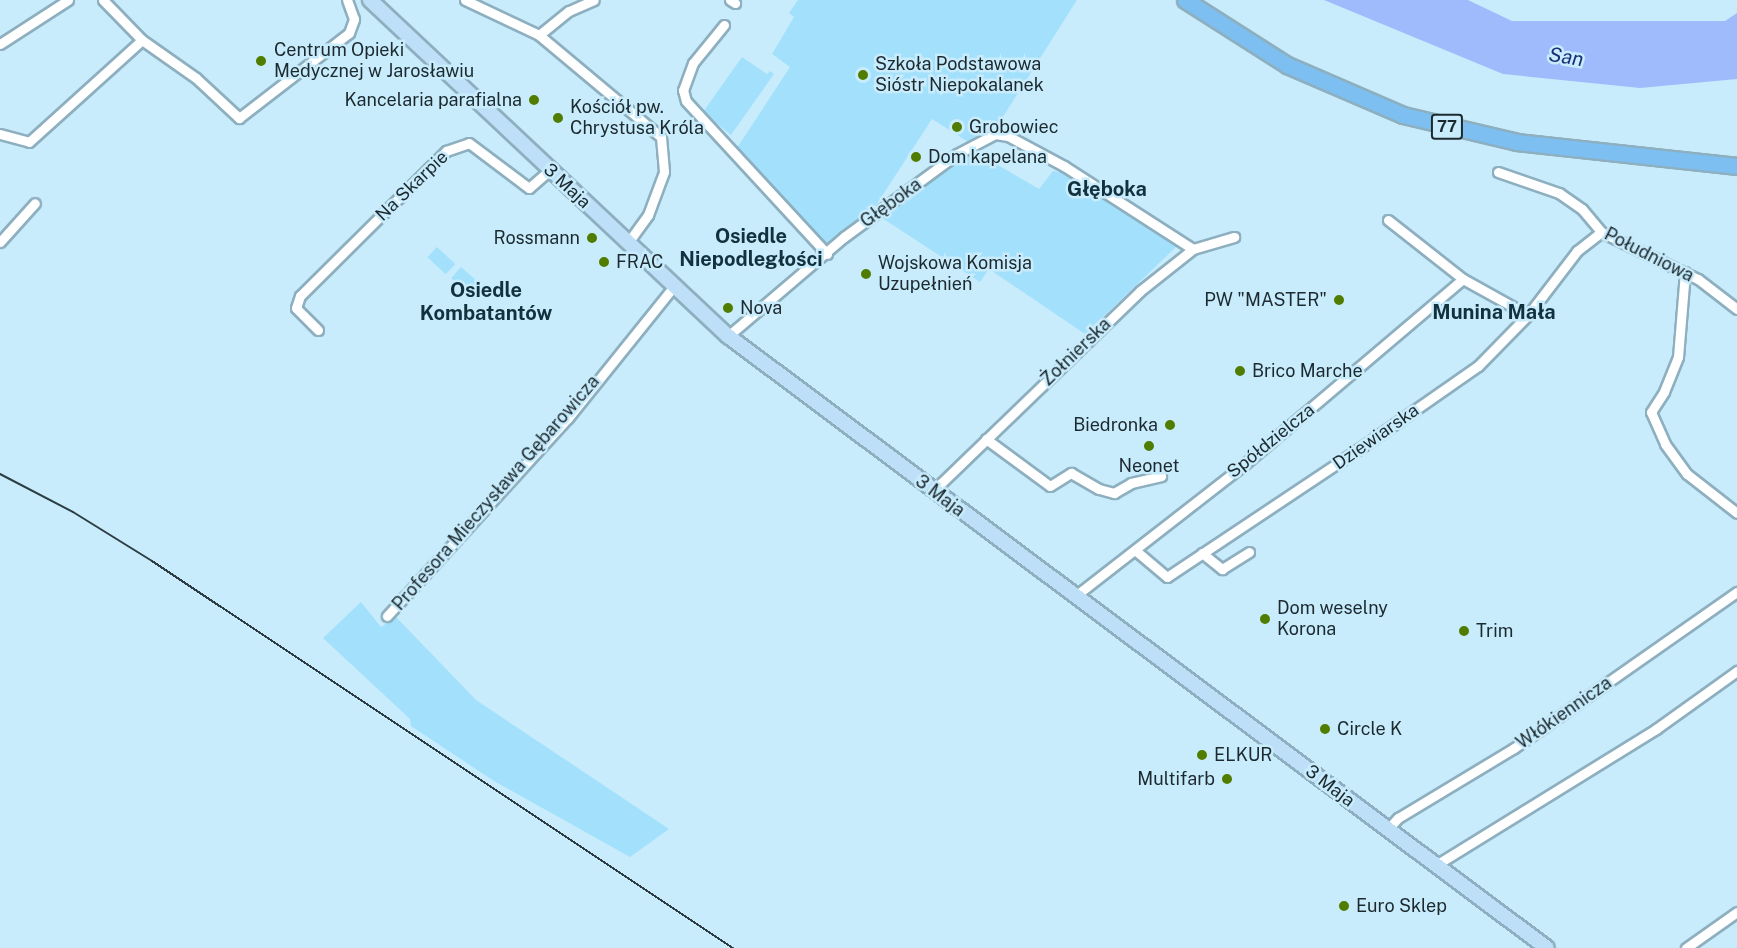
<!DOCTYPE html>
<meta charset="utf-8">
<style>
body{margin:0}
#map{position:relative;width:1737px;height:948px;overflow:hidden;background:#c8ecfc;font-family:"Public Sans",sans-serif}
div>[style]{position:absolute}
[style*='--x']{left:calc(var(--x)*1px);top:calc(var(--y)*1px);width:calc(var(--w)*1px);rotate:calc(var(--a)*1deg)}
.green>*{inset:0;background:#a3e0fc;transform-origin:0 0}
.water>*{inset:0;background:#a0bbfc}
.roads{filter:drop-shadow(2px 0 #8dafbf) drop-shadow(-2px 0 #8dafbf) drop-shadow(0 2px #8dafbf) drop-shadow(0 -2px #8dafbf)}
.street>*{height:9px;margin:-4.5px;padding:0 4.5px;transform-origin:4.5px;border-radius:4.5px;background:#fff}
.secondary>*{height:14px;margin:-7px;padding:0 7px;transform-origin:7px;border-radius:7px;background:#bedff8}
.primary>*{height:15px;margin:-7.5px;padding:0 7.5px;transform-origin:7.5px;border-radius:7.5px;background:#7dbff0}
.rail>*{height:2px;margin:-1px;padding:0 1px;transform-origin:1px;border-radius:1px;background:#2e3d44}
.dots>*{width:16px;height:16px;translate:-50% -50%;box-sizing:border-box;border:3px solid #c8ecfc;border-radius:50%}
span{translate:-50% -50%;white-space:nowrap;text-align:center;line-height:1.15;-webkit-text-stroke:5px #c8ecfc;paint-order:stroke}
.shield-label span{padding:2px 4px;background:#c8ecfc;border:2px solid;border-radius:4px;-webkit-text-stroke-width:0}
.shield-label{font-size:16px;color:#1c292f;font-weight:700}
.poi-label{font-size:18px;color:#1c292f}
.left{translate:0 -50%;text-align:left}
.right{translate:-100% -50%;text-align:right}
.street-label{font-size:18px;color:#1c292f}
.water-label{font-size:20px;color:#192f78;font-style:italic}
.neighbourhood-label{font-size:20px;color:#12313e;font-weight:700}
</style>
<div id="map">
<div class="green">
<i style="clip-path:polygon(798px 0,1077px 0,994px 131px,973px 145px,932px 119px,871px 213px,827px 248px,735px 151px,790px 67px,772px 54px,794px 17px,789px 13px)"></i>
<i style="clip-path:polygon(742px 57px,767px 74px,770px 71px,774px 74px,731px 135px,703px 112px)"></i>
<i style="clip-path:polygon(972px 150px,1039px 189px,1053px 171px,1066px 173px,1174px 240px,1176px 247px,1085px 334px,989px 269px,980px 282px,882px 218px,921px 184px)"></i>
<i style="left:437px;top:247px;width:25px;height:14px;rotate:43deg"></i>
<i style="left:461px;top:267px;width:33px;height:15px;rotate:41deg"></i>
<i style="clip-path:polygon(361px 602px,381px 627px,396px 617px,476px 700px,669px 829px,630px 857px,494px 781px,411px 726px,410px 719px,323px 638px)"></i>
</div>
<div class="water">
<i style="clip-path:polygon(1324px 0,1468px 0,1512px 21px,1725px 21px,1737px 13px,1737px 79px,1640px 88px,1503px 74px)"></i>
</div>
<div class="roads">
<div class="street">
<i style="--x:103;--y:0;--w:56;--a:45.7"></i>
<i style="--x:142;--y:40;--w:66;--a:35.1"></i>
<i style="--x:196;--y:78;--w:59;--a:42.9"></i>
<i style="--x:239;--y:118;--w:139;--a:-37.7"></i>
<i style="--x:349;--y:33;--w:15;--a:-70"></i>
<i style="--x:354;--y:19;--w:20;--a:-110"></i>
<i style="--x:465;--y:0;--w:82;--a:25.3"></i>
<i style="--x:539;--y:35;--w:38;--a:-39"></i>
<i style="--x:569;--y:11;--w:27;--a:-24"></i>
<i style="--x:730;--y:0;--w:6;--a:31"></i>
<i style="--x:724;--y:25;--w:49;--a:129.2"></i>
<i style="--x:693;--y:63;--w:29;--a:110"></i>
<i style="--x:683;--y:90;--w:11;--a:75"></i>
<i style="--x:686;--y:101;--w:208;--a:47.3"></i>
<i style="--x:539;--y:35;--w:159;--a:39.9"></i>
<i style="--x:661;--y:137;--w:35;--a:85"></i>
<i style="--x:664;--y:172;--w:46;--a:110.4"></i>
<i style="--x:648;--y:215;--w:34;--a:126"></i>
<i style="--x:0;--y:44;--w:81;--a:-32.9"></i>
<i style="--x:0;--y:134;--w:30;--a:15"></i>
<i style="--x:29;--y:142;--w:152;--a:-42.1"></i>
<i style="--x:1498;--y:172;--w:65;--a:19"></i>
<i style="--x:1559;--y:193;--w:28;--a:35"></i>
<i style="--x:1582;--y:209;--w:30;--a:50"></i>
<i style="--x:1601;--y:232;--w:108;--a:25.9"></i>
<i style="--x:1698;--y:279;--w:49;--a:37.6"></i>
<i style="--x:1388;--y:220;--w:95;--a:38.2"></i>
<i style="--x:1463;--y:279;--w:74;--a:29"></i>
<i style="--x:0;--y:242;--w:52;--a:-48.1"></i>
<i style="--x:1685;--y:272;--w:85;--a:94.7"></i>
<i style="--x:1678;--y:357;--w:38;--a:112"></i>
<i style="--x:1664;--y:392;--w:24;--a:123"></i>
<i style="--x:1651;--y:412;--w:35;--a:66"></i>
<i style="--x:1665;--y:444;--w:37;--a:54"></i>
<i style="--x:1687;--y:474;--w:63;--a:38"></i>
<i style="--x:318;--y:330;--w:31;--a:-135"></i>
<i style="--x:296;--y:308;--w:13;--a:-72"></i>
<i style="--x:300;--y:296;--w:206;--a:-44.8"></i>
<i style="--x:446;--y:151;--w:24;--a:-19"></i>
<i style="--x:469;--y:143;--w:75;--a:36.9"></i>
<i style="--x:529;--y:188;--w:28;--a:-41"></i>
<i style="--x:728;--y:336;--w:153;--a:-40.5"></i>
<i style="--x:844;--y:237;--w:140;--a:-36.3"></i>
<i style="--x:957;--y:154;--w:43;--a:-27.8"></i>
<i style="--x:995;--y:134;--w:13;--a:9"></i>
<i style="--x:1008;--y:136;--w:64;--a:28.2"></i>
<i style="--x:1064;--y:166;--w:153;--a:32.8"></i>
<i style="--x:986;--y:439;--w:79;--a:36.3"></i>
<i style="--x:1050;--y:486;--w:25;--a:-32"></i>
<i style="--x:1071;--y:473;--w:32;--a:30"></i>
<i style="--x:1099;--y:489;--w:16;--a:15"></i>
<i style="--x:1114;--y:493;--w:20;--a:-30"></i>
<i style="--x:1131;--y:483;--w:31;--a:-13"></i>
<i style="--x:933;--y:491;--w:288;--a:-44"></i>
<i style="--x:1140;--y:291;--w:68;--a:-38.4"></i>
<i style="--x:1193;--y:249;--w:43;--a:-16.3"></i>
<i style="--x:1135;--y:550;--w:42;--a:40.2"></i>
<i style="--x:1167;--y:577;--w:227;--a:-33.7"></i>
<i style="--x:1356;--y:451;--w:149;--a:-34.9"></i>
<i style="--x:1478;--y:366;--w:71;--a:-45.6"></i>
<i style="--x:1528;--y:315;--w:81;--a:-52.6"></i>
<i style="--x:1577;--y:251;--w:31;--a:-38"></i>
<i style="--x:1202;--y:553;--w:26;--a:39"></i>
<i style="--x:1222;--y:569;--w:32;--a:-32"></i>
<i style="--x:1074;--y:597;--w:210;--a:-37.9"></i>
<i style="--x:1240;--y:468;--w:292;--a:-40.3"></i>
<i style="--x:387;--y:616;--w:268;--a:-47.6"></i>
<i style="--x:568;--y:418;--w:169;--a:-51.2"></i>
<i style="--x:1388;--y:829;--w:15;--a:-48"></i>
<i style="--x:1398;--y:818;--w:135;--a:-31.1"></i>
<i style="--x:1514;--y:748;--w:272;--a:-35"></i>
<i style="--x:1436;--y:865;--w:259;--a:-31.7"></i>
<i style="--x:1656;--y:729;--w:100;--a:-35.6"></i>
<i style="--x:1686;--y:948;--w:62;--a:-35.2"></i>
</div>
<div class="secondary">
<i style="--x:370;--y:0;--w:491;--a:43.2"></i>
<i style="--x:728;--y:336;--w:1022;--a:36.77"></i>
</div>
<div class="primary">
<i style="--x:1185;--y:0;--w:121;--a:32.5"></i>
<i style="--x:1287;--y:65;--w:126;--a:23.3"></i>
<i style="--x:1403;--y:115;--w:117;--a:13.3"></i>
<i style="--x:1517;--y:142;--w:221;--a:6.2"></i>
</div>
</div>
<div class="rail">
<i style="--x:0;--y:474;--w:82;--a:27.5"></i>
<i style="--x:73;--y:512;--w:93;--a:31.8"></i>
<i style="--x:152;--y:561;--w:698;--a:33.67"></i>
</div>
<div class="dots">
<i style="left:261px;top:61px;background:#507c00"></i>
<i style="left:863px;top:75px;background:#507c00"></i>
<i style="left:534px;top:100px;background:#507c00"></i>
<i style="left:558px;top:118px;background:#507c00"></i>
<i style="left:957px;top:127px;background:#507c00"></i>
<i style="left:916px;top:157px;background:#507c00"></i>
<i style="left:592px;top:238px;background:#507c00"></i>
<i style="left:604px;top:262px;background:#507c00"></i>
<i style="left:866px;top:274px;background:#507c00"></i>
<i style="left:1339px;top:300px;background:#507c00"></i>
<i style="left:728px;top:308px;background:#507c00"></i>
<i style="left:1240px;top:371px;background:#507c00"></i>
<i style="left:1170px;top:425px;background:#507c00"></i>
<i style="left:1149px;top:446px;background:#507c00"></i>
<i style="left:1265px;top:619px;background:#507c00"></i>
<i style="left:1464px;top:631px;background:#507c00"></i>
<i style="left:1325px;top:729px;background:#507c00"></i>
<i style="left:1202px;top:755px;background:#507c00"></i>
<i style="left:1227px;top:779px;background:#507c00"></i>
<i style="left:1344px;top:906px;background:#507c00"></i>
</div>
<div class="shield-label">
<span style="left:1447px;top:127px">77</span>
</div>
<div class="poi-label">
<span class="left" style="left:274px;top:61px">Centrum Opieki<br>Medycznej w Jarosławiu</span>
<span class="left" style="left:875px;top:75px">Szkoła Podstawowa<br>Sióstr Niepokalanek</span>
<span class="right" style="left:522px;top:100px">Kancelaria parafialna</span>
<span class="left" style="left:570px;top:118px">Kościół pw.<br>Chrystusa Króla</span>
<span class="left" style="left:969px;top:127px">Grobowiec</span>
<span class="left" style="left:928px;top:157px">Dom kapelana</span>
<span class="right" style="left:580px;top:238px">Rossmann</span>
<span class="left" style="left:616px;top:262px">FRAC</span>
<span class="left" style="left:878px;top:274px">Wojskowa Komisja<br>Uzupełnień</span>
<span class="right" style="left:1327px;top:300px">PW "MASTER"</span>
<span class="left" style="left:740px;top:308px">Nova</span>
<span class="left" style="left:1252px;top:371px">Brico Marche</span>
<span class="right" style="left:1158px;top:425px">Biedronka</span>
<span style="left:1149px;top:466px">Neonet</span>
<span class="left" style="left:1277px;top:619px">Dom weselny<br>Korona</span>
<span class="left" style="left:1476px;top:631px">Trim</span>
<span class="left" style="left:1337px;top:729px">Circle K</span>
<span class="left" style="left:1214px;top:755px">ELKUR</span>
<span class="right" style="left:1215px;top:779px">Multifarb</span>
<span class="left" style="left:1356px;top:906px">Euro Sklep</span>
</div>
<div class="street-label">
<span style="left:412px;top:186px;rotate:-44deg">Na Skarpie</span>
<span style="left:567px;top:186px;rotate:43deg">3 Maja</span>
<span style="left:891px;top:203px;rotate:-36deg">Głęboka</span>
<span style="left:1649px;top:255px;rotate:27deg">Południowa</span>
<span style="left:1076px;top:352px;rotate:-44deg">Żołnierska</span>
<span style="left:1376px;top:437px;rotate:-35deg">Dziewiarska</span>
<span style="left:1271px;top:441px;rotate:-39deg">Spółdzielcza</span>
<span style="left:496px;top:493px;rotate:-49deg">Profesora Mieczysława Gębarowicza</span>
<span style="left:940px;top:496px;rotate:37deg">3 Maja</span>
<span style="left:1564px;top:713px;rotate:-35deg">Włókiennicza</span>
<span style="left:1330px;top:786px;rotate:37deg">3 Maja</span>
</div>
<div class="water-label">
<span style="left:1566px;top:57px;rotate:9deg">San</span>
</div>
<div class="neighbourhood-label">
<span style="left:1107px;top:189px">Głęboka</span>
<span style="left:751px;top:248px">Osiedle<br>Niepodległości</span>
<span style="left:486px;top:302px">Osiedle<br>Kombatantów</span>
<span style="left:1494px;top:312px">Munina Mała</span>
</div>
</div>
